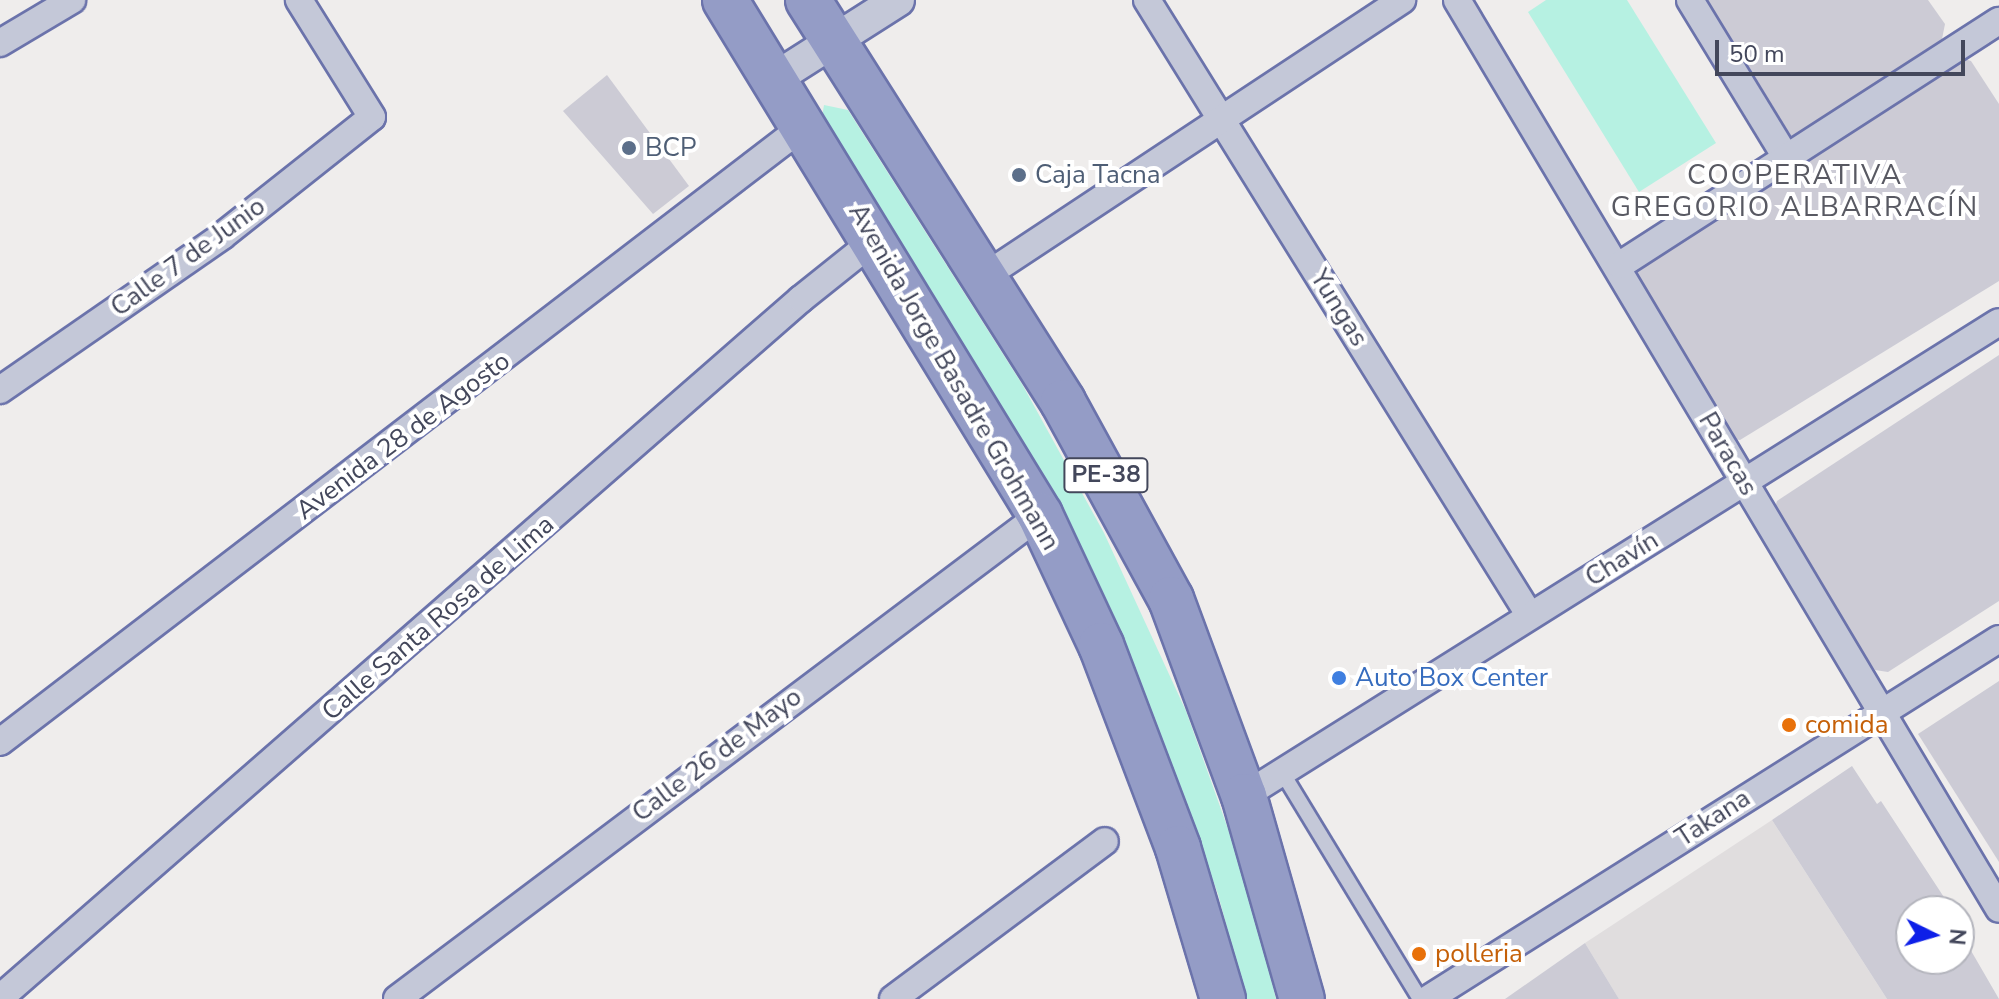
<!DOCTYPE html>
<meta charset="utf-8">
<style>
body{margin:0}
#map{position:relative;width:1999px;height:999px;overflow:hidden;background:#efedec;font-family:"Nunito Sans",sans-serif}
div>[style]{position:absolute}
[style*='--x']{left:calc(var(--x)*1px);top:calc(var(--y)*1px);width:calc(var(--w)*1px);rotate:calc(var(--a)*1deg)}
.education>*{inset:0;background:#e0ddde}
.green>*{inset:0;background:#b6f1e2}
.building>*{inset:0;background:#cccbd5}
.roads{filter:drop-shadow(2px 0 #6b73ab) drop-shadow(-2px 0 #6b73ab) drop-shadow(0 2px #6b73ab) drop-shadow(0 -2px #6b73ab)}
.service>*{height:14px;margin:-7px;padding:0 7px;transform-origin:7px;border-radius:7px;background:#c4c8d8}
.minor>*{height:26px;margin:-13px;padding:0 13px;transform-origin:13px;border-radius:13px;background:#c4c8d8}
.tertiary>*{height:32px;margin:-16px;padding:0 16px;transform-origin:16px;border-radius:16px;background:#c4c8d8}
.trunk>*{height:44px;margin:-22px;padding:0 22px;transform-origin:22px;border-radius:22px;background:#949cc6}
.dots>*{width:22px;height:22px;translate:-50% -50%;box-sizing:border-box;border:4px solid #fff;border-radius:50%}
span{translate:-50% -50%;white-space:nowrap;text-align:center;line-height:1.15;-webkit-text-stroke:8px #fff;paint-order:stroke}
.shield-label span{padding:2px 6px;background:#fff;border:2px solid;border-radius:6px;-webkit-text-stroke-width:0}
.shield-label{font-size:24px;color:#43475b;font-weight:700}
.service-label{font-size:26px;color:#4e5e75}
.left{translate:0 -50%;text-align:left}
.street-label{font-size:26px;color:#43475b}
.shop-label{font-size:26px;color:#366cbe}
.food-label{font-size:26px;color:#c56008}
.neighbourhood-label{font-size:28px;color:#585962;letter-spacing:2px}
.north{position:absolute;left:1895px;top:895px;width:80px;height:80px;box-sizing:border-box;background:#fff;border:2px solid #b4b5bd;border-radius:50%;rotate:95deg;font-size:22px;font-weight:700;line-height:32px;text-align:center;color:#43475b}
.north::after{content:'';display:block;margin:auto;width:28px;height:36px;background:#0d1fe8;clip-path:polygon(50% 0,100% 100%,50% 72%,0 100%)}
.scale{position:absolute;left:1715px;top:40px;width:250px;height:36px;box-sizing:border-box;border:4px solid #43475b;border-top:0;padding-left:10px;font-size:24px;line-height:28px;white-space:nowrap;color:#43475b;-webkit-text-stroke:6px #fff;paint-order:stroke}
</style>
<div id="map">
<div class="education">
<i style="clip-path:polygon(1772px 820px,1887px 999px,1619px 999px,1585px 943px)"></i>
</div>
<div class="green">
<i style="clip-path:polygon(1546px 0,1627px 0,1716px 143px,1639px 192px,1528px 12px)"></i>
<i style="clip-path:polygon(824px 105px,848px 110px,1022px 384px,1104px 533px,1186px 711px,1248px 885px,1276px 999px,1246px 999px,1218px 894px,1158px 733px,1075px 539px,1030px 454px,821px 123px)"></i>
</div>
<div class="building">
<i style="clip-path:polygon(1689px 0,1928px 0,1945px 24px,1942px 39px,1790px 139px,1776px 137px)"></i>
<i style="clip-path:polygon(1959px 57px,1971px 61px,1999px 104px,1999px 281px,1740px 440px,1729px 438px,1630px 276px,1632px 265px)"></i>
<i style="clip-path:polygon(607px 75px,689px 186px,653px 214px,563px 111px)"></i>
<i style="clip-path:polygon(1999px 355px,1999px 601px,1888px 672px,1875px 670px,1773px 514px,1777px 501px)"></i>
<i style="clip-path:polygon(1999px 681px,1999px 862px,1918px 734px)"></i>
<i style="clip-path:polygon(1852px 766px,1877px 804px,1881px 801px,1953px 911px,1911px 911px,1911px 959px,1959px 959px,1959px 930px,1999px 999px,1887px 999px,1772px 820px)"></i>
<i style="clip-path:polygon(1585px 943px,1619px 999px,1505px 999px)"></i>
</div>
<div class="roads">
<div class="service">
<i style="--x:1282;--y:772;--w:266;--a:58.7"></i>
</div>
<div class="minor">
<i style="--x:1147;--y:0;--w:725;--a:58.13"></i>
<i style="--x:1457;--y:0;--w:1058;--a:59.19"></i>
<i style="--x:1690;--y:0;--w:184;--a:58.6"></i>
<i style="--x:0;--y:43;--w:84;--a:-30.8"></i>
<i style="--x:1620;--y:265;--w:451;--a:-32.8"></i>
<i style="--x:982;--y:278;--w:504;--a:-33.5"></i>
<i style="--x:0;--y:390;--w:270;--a:-34.7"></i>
<i style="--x:222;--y:236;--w:191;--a:-38.4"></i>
<i style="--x:372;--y:117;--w:138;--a:-122"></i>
<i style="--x:0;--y:742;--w:1013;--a:-37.46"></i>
<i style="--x:1244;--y:796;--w:891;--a:-32.12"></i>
<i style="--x:0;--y:998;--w:1063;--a:-41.11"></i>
<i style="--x:801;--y:299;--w:96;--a:-38.7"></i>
<i style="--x:397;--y:999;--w:805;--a:-36.97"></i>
<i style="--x:893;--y:999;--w:264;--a:-36.7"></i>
<i style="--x:1428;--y:999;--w:675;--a:-32.23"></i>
</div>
<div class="tertiary">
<i style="--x:774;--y:79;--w:147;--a:-32.5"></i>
</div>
<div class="trunk">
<i style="--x:725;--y:0;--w:604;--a:58.55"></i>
<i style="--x:1040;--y:515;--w:144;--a:64.9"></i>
<i style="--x:1101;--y:645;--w:217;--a:69.2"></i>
<i style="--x:1178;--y:848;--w:158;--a:73.4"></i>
<i style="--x:808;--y:0;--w:476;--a:57.6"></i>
<i style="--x:1063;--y:402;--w:225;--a:61.3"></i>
<i style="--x:1171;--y:599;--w:210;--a:69.7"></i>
<i style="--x:1244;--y:796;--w:211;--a:74.1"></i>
</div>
</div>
<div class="dots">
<i style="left:629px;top:148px;background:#5c6f8a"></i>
<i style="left:1019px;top:175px;background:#5c6f8a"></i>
<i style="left:1339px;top:678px;background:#3f7fe0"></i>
<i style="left:1789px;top:725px;background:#e8710a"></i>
<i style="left:1419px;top:954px;background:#e8710a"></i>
</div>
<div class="shield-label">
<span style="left:1106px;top:475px">PE-38</span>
</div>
<div class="service-label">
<span class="left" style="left:645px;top:148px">BCP</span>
<span class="left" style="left:1035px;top:175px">Caja Tacna</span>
</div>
<div class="street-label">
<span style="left:188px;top:257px;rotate:-36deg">Calle 7 de Junio</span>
<span style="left:1339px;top:308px;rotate:58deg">Yungas</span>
<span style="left:954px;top:377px;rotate:60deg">Avenida Jorge Basadre Grohmann</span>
<span style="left:403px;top:436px;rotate:-37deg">Avenida 28 de Agosto</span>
<span style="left:1728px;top:454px;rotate:60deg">Paracas</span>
<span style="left:1622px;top:559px;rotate:-32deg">Chavín</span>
<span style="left:438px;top:618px;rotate:-41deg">Calle Santa Rosa de Lima</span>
<span style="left:717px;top:755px;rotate:-37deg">Calle 26 de Mayo</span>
<span style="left:1713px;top:818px;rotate:-33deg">Takana</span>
</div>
<div class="shop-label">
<span class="left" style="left:1355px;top:678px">Auto Box Center</span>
</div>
<div class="food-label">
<span class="left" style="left:1805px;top:725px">comida</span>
<span class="left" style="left:1435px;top:954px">polleria</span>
</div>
<div class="neighbourhood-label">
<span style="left:1795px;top:191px">COOPERATIVA<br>GREGORIO ALBARRACÍN</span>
</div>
<div class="north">N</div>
<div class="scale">50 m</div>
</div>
